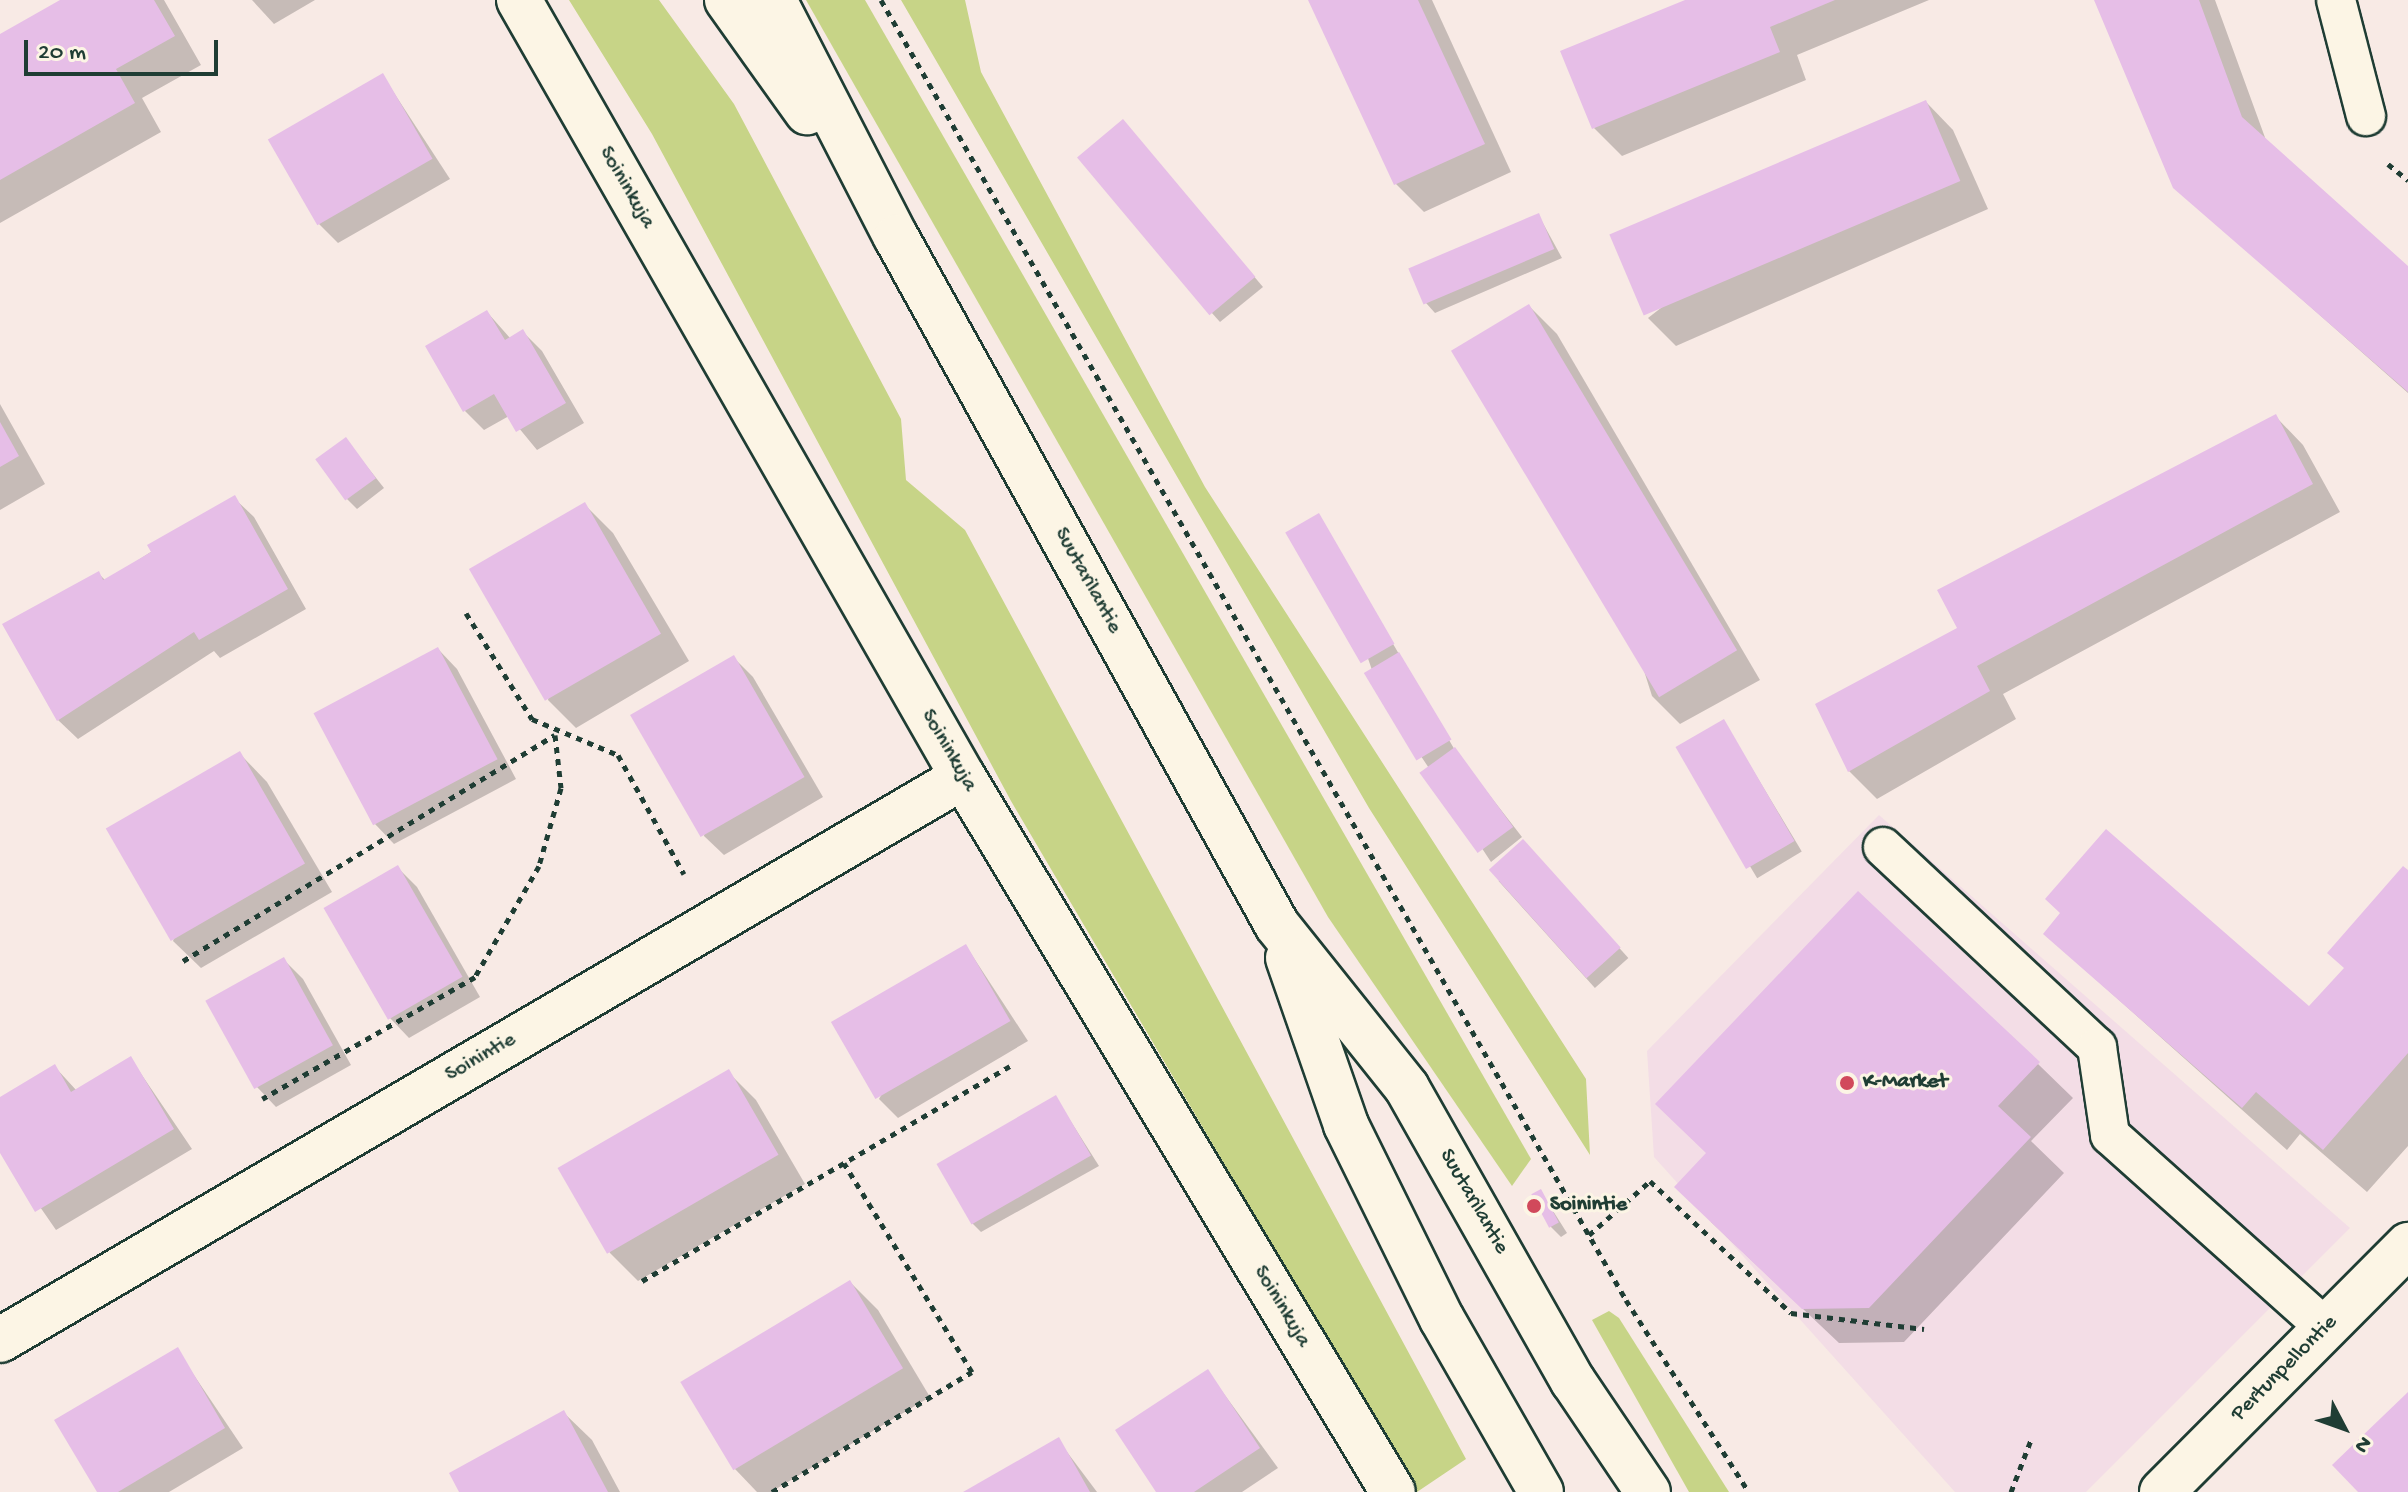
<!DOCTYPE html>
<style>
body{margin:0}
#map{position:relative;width:2408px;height:1492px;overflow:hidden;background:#f8eae5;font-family:"Gochi Hand",sans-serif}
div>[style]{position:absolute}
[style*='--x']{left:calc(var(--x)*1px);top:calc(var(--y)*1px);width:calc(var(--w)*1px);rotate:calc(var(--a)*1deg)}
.built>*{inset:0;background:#f3dde6}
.green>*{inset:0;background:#c7d487}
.shadow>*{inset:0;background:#0003;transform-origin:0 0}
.building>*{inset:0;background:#e6bee7;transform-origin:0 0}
.path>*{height:5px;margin-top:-2.5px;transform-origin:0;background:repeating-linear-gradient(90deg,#1f3d34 0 6px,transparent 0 12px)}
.roads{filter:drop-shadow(2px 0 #1f3d34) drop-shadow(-2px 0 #1f3d34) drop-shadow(0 2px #1f3d34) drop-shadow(0 -2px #1f3d34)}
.lane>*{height:38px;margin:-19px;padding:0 19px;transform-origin:19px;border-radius:19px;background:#fcf5e5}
.street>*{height:44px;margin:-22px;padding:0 22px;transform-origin:22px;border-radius:22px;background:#fcf5e5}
.primary>*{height:44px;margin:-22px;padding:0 22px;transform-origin:22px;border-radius:22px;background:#fcf5e5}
.dots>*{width:22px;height:22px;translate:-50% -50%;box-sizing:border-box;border:4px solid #fcf5e5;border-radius:50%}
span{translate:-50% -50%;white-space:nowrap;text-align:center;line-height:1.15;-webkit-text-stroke:6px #fcf5e5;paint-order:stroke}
.street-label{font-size:22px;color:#1f3d34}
.poi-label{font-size:22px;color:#1f3d34;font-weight:700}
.left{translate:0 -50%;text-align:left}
.north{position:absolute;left:2304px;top:1388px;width:80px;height:80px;-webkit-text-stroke:6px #fcf5e5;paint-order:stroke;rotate:131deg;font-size:22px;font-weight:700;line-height:32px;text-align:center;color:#1f3d34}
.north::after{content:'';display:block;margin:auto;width:28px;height:36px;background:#1f3d34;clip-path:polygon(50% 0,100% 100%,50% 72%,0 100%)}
.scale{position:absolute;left:24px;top:40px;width:194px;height:36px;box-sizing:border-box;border:4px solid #1f3d34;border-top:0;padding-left:10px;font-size:24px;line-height:28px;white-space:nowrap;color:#1f3d34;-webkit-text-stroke:6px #fcf5e5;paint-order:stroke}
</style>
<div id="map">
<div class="built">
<i style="clip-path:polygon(1879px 815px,2350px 1228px,2086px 1492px,1955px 1492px,1654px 1157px,1647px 1051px)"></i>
</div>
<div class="green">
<i style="clip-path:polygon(569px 0,659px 0,734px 104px,901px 419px,906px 480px,965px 530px,1466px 1459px,1417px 1492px,1011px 801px,652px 134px)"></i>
<i style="clip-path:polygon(806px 0,865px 0,1531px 1159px,1512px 1186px,1328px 917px)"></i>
<i style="clip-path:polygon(901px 0,965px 0,981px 72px,1205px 487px,1586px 1079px,1590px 1155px,1369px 808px)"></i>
<i style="clip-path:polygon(1609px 1311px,1619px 1318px,1729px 1492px,1689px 1492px,1592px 1320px)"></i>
</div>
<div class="shadow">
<i style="clip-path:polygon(64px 0,164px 0,201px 65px,142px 98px,161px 132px,0 223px,0 36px)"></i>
<i style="clip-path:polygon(252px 0,315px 0,274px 24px)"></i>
<i style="clip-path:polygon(1311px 0,1432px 0,1511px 172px,1424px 212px,1396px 184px)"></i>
<i style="clip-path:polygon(1690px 0,1929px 0,1797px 55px,1806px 80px,1622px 156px,1594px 128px)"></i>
<i style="clip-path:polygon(2096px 0,2215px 0,2267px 143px,2408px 268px,2408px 393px,2175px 187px)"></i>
<i style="clip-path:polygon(383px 76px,450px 179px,338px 243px,319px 224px)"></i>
<i style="clip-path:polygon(1926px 102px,1953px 130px,1988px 209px,1676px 346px,1648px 318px)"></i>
<i style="clip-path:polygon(1132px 132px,1263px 287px,1220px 322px,1211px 312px)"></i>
<i style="clip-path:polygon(1539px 216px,1562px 258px,1435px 313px,1426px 303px)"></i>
<i style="clip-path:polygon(1529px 306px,1557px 334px,1760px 680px,1680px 724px,1652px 696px)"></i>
<i style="clip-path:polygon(487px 312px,511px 339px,523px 332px,542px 351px,584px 423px,537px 450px,509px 416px,484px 430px,465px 411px)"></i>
<i style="clip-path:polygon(0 404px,45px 484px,0 510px)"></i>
<i style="clip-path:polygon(2276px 417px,2303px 445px,2340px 512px,2003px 694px,2016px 719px,1877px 799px,1849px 771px,1960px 629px)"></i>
<i style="clip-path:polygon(346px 440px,384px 488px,357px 509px,347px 499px)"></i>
<i style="clip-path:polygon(234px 498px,254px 517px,306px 609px,220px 658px,214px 651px,78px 739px,58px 720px,98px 573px,106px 581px)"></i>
<i style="clip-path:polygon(585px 505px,613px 533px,689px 661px,576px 728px,548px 700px)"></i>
<i style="clip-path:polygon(1318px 515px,1456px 752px,1522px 837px,1491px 862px,1366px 673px,1372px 670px)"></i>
<i style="clip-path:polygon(438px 649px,457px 669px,516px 779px,394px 844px,375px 824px)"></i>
<i style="clip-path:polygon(733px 657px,753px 677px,823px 797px,724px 855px,704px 836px)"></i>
<i style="left:1724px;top:722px;width:151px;height:52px;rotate:59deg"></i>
<i style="clip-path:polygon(240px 754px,267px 782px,332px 892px,201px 968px,173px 941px)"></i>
<i style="left:1532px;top:851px;width:144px;height:45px;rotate:48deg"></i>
<i style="clip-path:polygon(397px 867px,417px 887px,480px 997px,409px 1038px,390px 1018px)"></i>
<i style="clip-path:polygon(2408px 873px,2408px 1146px,2367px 1192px,2300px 1134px,2287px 1150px,2045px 934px,2309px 1009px,2346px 969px)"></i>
<i style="clip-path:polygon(966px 946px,1028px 1041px,898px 1118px,879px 1099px)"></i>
<i style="clip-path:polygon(284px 960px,303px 979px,351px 1065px,276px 1107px,257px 1087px,209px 1001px)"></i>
<i style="clip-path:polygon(131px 1059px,192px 1149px,56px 1230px,0 1149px,0 1099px,55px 1067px,77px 1091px)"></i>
<i style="clip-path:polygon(2038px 1064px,2073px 1098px,2031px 1141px,2064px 1173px,1904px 1342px,1839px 1343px,1711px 1222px,1708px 1154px)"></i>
<i style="clip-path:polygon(728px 1072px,756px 1100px,805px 1184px,638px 1281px,610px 1253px,561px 1169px)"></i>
<i style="clip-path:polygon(1056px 1098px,1099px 1166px,981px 1232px,972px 1223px)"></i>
<i style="clip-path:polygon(1541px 1192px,1567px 1233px,1561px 1237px,1551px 1227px)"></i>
<i style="clip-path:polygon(850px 1282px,878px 1310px,930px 1397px,771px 1492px,757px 1492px,735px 1469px,683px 1382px)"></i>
<i style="clip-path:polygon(177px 1350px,243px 1448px,169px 1492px,100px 1492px)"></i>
<i style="clip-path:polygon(1208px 1372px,1278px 1468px,1242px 1492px,1159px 1492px)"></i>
<i style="clip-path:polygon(564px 1413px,592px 1440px,620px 1492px,461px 1492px)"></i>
<i style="clip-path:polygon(1058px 1440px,1097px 1492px,968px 1492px)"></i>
</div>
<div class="building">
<i style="clip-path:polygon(60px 0,154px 0,175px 36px,116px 69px,135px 103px,0 180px,0 34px)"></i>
<i style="clip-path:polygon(1308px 0,1418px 0,1485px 144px,1394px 185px)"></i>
<i style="clip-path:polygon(1685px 0,1835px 0,1770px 27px,1780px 52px,1592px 129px,1560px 51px)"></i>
<i style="clip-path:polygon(2094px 0,2199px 0,2242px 117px,2408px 266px,2408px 392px,2173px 188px)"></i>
<i style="left:383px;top:73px;width:99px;height:133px;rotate:60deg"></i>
<i style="left:1926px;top:100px;width:88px;height:344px;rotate:67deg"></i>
<i style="left:1123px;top:119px;width:206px;height:60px;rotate:50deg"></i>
<i style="left:1539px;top:213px;width:39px;height:142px;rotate:67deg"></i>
<i style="left:1529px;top:304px;width:404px;height:91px;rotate:59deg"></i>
<i style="clip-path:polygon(487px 310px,505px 340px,523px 329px,566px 403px,516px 432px,494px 394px,463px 412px,425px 346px)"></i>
<i style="clip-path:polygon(2276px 414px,2313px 484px,1977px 666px,1990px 691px,1848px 772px,1815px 704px,1957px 628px,1937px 590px)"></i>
<i style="clip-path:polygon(0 422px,19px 456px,0 467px)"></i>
<i style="left:346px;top:437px;width:51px;height:38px;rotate:54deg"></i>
<i style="clip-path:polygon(235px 495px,288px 589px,199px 640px,194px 632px,57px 721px,2px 624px,99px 571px,103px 580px,151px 552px,147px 545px)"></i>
<i style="left:585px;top:502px;width:152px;height:134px;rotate:60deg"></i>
<i style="left:1319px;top:513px;width:151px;height:39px;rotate:60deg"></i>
<i style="left:438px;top:647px;width:127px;height:141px;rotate:62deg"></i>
<i style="left:1399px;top:652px;width:102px;height:41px;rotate:59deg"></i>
<i style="left:734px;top:655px;width:141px;height:120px;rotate:60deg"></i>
<i style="left:1724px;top:719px;width:141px;height:56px;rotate:60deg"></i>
<i style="left:1455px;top:747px;width:99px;height:44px;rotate:54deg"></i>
<i style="left:240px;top:751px;width:130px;height:155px;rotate:60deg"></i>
<i style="clip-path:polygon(2106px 829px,2309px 1006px,2344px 968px,2327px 953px,2403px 866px,2408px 870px,2408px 1053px,2323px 1150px,2256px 1092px,2242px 1108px,2043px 934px,2060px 913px,2045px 899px)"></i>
<i style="left:1523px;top:839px;width:146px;height:46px;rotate:48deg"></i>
<i style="left:398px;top:865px;width:129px;height:86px;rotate:60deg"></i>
<i style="clip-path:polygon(1858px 891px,2040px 1062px,1998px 1106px,2031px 1137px,1869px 1308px,1802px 1309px,1674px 1187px,1706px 1153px,1655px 1104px)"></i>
<i style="left:966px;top:944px;width:89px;height:156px;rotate:60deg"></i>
<i style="left:284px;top:957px;width:101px;height:90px;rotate:61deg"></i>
<i style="clip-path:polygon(131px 1056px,174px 1129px,35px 1212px,0 1153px,0 1097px,55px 1064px,71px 1092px)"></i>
<i style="left:729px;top:1069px;width:99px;height:198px;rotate:60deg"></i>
<i style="left:1056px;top:1095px;width:70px;height:138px;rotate:60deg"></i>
<i style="left:1541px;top:1189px;width:38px;height:11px;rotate:62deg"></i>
<i style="left:850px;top:1280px;width:103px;height:198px;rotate:59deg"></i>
<i style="clip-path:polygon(178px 1347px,225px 1428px,118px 1492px,97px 1492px,54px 1420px)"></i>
<i style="clip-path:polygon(1208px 1369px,1260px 1448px,1194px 1492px,1156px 1492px,1115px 1430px)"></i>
<i style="clip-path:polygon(2408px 1392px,2408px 1492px,2358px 1492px,2332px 1465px)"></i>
<i style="clip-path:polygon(564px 1410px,608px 1492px,459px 1492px,449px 1473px)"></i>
<i style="clip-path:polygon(1059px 1437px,1090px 1492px,963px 1492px)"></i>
</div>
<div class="path">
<i style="--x:881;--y:0;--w:1498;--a:60.18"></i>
<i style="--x:1626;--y:1300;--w:228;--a:57.4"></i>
<i style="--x:2388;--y:164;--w:26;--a:39"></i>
<i style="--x:466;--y:613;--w:125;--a:58.1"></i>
<i style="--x:532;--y:719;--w:93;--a:22.7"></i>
<i style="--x:618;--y:755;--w:136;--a:61"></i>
<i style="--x:183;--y:961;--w:435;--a:-31.3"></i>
<i style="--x:555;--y:735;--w:53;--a:83.5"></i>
<i style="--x:561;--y:788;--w:81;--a:105.8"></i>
<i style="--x:539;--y:866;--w:128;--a:120"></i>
<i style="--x:475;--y:977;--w:245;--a:150.2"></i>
<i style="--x:1589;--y:1235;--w:81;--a:-41.5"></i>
<i style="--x:1650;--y:1181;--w:193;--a:43.1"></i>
<i style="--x:1791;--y:1313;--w:134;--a:6.9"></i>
<i style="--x:642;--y:1281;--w:426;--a:-30.3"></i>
<i style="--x:772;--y:1492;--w:233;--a:-31"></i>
<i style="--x:972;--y:1372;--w:245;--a:-121.5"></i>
<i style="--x:2011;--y:1492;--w:56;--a:-69"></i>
</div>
<div class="roads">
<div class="lane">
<i style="--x:2336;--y:0;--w:120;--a:75.5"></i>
<i style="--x:1883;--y:847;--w:293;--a:43.1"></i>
<i style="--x:2097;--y:1047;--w:89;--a:81.6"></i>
<i style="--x:2110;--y:1135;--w:291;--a:41.8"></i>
</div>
<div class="street">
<i style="--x:519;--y:0;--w:895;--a:60.26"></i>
<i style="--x:963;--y:777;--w:834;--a:58.98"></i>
<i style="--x:0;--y:1340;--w:1115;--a:-30.31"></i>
<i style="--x:2162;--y:1492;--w:349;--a:-45.1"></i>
</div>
<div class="primary">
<i style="--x:727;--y:0;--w:138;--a:54.5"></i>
<i style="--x:774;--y:0;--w:267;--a:62.8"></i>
<i style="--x:896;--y:237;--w:786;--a:61.02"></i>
<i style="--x:1277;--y:925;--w:208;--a:51.4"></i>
<i style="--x:1407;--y:1088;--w:337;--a:60.5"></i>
<i style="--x:1573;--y:1381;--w:134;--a:56"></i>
<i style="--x:1288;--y:958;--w:177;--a:70.8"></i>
<i style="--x:1346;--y:1125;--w:216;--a:63.7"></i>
<i style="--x:1442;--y:1319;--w:199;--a:60.2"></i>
</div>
</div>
<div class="dots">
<i style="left:1847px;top:1083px;background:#d1495b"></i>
<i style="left:1534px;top:1206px;background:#d1495b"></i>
</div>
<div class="street-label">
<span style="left:626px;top:188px;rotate:60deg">Soininkuja</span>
<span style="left:1087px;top:581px;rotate:61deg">Suutarilantie</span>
<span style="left:948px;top:751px;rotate:60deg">Soininkuja</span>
<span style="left:481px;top:1058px;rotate:-30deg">Soinintie</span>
<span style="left:1473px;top:1202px;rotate:60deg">Suutarilantie</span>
<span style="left:1281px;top:1307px;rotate:59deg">Soininkuja</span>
<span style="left:2285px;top:1369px;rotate:-45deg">Pertunpellontie</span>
</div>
<div class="poi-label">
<span class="left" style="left:1863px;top:1083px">K-Market</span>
<span class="left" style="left:1550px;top:1206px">Soinintie</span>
</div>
<div class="north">N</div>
<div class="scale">20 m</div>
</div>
